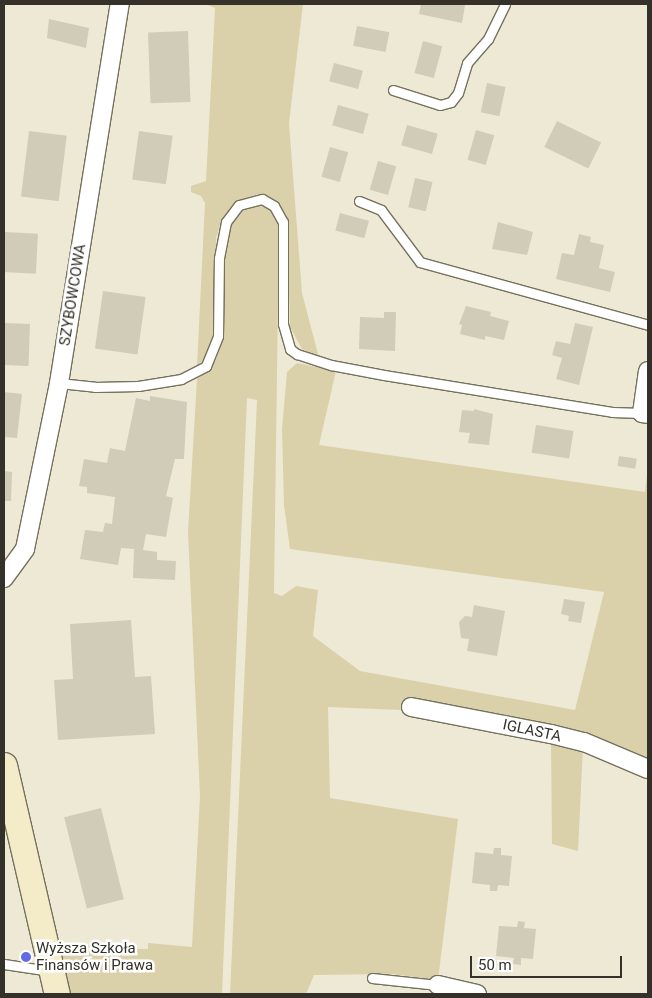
<!DOCTYPE html>
<meta charset="utf-8">
<style>
body{margin:0}
#map{position:relative;width:652px;height:998px;overflow:hidden;background:#eee9d4;font-family:Roboto,sans-serif}
div>[style]{position:absolute}
[style*='--x']{left:calc(var(--x)*1px);top:calc(var(--y)*1px);width:calc(var(--w)*1px);rotate:calc(var(--a)*1deg)}
.green>*{inset:0;background:#dad1aa}
.building>*{inset:0;background:#d1ccb7;transform-origin:0 0}
.roads{filter:drop-shadow(1px 0 #75715e) drop-shadow(-1px 0 #75715e) drop-shadow(0 1px #75715e) drop-shadow(0 -1px #75715e)}
.lane>*{height:9px;margin:-4.5px;padding:0 4.5px;transform-origin:4.5px;border-radius:4.5px;background:#fff}
.street>*{height:18px;margin:-9px;padding:0 9px;transform-origin:9px;border-radius:9px;background:#fff}
.secondary>*{height:25px;margin:-12.5px;padding:0 12.5px;transform-origin:12.5px;border-radius:12.5px;background:#f4ecc8}
.dots>*{width:14px;height:14px;translate:-50% -50%;box-sizing:border-box;border:2px solid #fff;border-radius:50%}
span{translate:-50% -50%;white-space:nowrap;text-align:center;line-height:1.15;-webkit-text-stroke:5px #fff;paint-order:stroke}
.street-label{font-size:15px;color:#333129}
.poi-label{font-size:15px;color:#333129}
.left{translate:0 -50%;text-align:left}
.frame{position:absolute;inset:0;border:5px solid #333129;pointer-events:none}
.scale{position:absolute;left:470px;top:956px;width:152px;height:22px;box-sizing:border-box;border:2px solid #333129;border-top:0;padding-left:6px;font-size:15px;line-height:18px;white-space:nowrap;color:#333129;-webkit-text-stroke:4px #fff;paint-order:stroke}
</style>
<div id="map">
<div class="green">
<i style="clip-path:polygon(205px 4px,303px 4px,289px 123px,302px 293px,319px 358px,302px 349px,290px 327px,287px 218px,276px 201px,259px 194px,237px 201px,221px 222px,216px 238px,214px 337px,206px 358px,197px 366px,205px 203px,201px 196px,191px 192px,191px 186px,206px 181px,215px 8px)"></i>
<i style="clip-path:polygon(256px 205px,269px 208px,279px 227px,274px 593px,282px 596px,296px 586px,318px 590px,313px 636px,360px 671px,575px 710px,604px 592px,290px 549px,284px 505px,282px 429px,287px 372px,297px 363px,336px 371px,319px 445px,645px 492px,648px 466px,648px 763px,550px 727px,403px 700px,401px 710px,328px 707px,330px 798px,458px 819px,438px 980px,392px 974px,314px 975px,306px 994px,230px 994px,257px 400px,247px 398px,222px 994px,57px 994px,44px 942px,138px 949px,148px 949px,148px 943px,192px 947px,200px 796px,188px 532px,197px 379px,211px 368px,217px 357px,222px 262px,229px 229px,235px 215px,245px 207px)"></i>
<i style="clip-path:polygon(551px 740px,583px 747px,578px 851px,552px 844px)"></i>
</div>
<div class="building">
<i style="clip-path:polygon(421px 4px,465px 5px,462px 23px,419px 14px)"></i>
<i style="clip-path:polygon(49px 19px,89px 28px,86px 48px,47px 38px)"></i>
<i style="left:357px;top:26px;width:33px;height:20px;rotate:11deg"></i>
<i style="left:188px;top:31px;width:71px;height:40px;rotate:88deg"></i>
<i style="left:423px;top:41px;width:20px;height:33px;rotate:15deg"></i>
<i style="left:334px;top:63px;width:30px;height:19px;rotate:15deg"></i>
<i style="left:487px;top:83px;width:19px;height:30px;rotate:12deg"></i>
<i style="left:338px;top:105px;width:32px;height:21px;rotate:16deg"></i>
<i style="left:557px;top:121px;width:49px;height:29px;rotate:26deg"></i>
<i style="left:407px;top:125px;width:32px;height:21px;rotate:16deg"></i>
<i style="left:476px;top:130px;width:19px;height:31px;rotate:16deg"></i>
<i style="left:29px;top:131px;width:38px;height:66px;rotate:7deg"></i>
<i style="left:139px;top:131px;width:34px;height:49px;rotate:8deg"></i>
<i style="left:330px;top:147px;width:19px;height:31px;rotate:16deg"></i>
<i style="left:378px;top:161px;width:19px;height:30px;rotate:16deg"></i>
<i style="left:415px;top:178px;width:18px;height:30px;rotate:13deg"></i>
<i style="left:340px;top:213px;width:30px;height:18px;rotate:15deg"></i>
<i style="clip-path:polygon(498px 222px,533px 232px,527px 255px,492px 249px)"></i>
<i style="left:5px;top:232px;width:33px;height:40px;rotate:3deg"></i>
<i style="clip-path:polygon(579px 234px,591px 237px,590px 242px,604px 245px,599px 268px,615px 272px,610px 292px,556px 279px,562px 253px,574px 255px)"></i>
<i style="left:103px;top:291px;width:43px;height:58px;rotate:8deg"></i>
<i style="clip-path:polygon(466px 306px,491px 312px,490px 316px,509px 321px,504px 340px,485px 336px,485px 340px,460px 334px,462px 325px,459px 324px)"></i>
<i style="clip-path:polygon(384px 312px,396px 312px,395px 351px,359px 349px,360px 317px,384px 318px)"></i>
<i style="left:4px;top:323px;width:26px;height:42px;rotate:2deg"></i>
<i style="clip-path:polygon(575px 323px,593px 327px,579px 385px,556px 379px,562px 358px,552px 355px,556px 341px,570px 344px)"></i>
<i style="clip-path:polygon(4px 392px,22px 394px,17px 438px,4px 437px)"></i>
<i style="clip-path:polygon(150px 396px,187px 402px,184px 459px,175px 459px,166px 496px,173px 498px,166px 537px,146px 534px,143px 550px,157px 552px,157px 560px,176px 561px,175px 580px,133px 578px,134px 549px,121px 548px,118px 565px,80px 559px,85px 530px,103px 532px,105px 523px,112px 524px,115px 497px,87px 493px,87px 487px,79px 486px,84px 459px,107px 463px,110px 448px,125px 451px,136px 398px,150px 401px)"></i>
<i style="clip-path:polygon(474px 409px,493px 414px,489px 445px,468px 443px,470px 433px,459px 432px,462px 410px,474px 411px)"></i>
<i style="left:536px;top:425px;width:38px;height:28px;rotate:9deg"></i>
<i style="left:619px;top:456px;width:18px;height:10px;rotate:9deg"></i>
<i style="clip-path:polygon(4px 471px,12px 472px,11px 501px,4px 501px)"></i>
<i style="clip-path:polygon(564px 599px,585px 602px,581px 623px,568px 621px,569px 616px,561px 614px)"></i>
<i style="clip-path:polygon(474px 605px,505px 611px,497px 656px,467px 651px,469px 639px,461px 638px,459px 622px,465px 616px,472px 617px)"></i>
<i style="clip-path:polygon(131px 620px,135px 677px,151px 676px,155px 734px,58px 740px,54px 680px,73px 679px,70px 624px)"></i>
<i style="left:101px;top:808px;width:94px;height:38px;rotate:76deg"></i>
<i style="clip-path:polygon(494px 848px,501px 848px,501px 855px,512px 856px,509px 886px,498px 885px,497px 891px,490px 891px,490px 885px,472px 883px,475px 852px,493px 854px)"></i>
<i style="clip-path:polygon(518px 921px,525px 922px,524px 928px,536px 929px,533px 959px,521px 958px,521px 965px,513px 964px,514px 958px,496px 956px,499px 926px,517px 927px)"></i>
</div>
<div class="roads">
<div class="lane">
<i style="--x:393;--y:90;--w:49;--a:17.7"></i>
<i style="--x:440;--y:105;--w:11;--a:-15"></i>
<i style="--x:451;--y:102;--w:11;--a:-52"></i>
<i style="--x:458;--y:93;--w:31;--a:-73"></i>
<i style="--x:467;--y:63;--w:32;--a:-49"></i>
<i style="--x:488;--y:39;--w:39;--a:-64"></i>
<i style="--x:359;--y:201;--w:24;--a:22"></i>
<i style="--x:381;--y:210;--w:65;--a:53.1"></i>
<i style="--x:420;--y:262;--w:237;--a:15.4"></i>
<i style="--x:59;--y:383;--w:36;--a:6"></i>
<i style="--x:95;--y:387;--w:43;--a:-1.3"></i>
<i style="--x:138;--y:386;--w:44;--a:-9.2"></i>
<i style="--x:181;--y:379;--w:28;--a:-27"></i>
<i style="--x:206;--y:366;--w:32;--a:-68"></i>
<i style="--x:218;--y:336;--w:78;--a:-89.3"></i>
<i style="--x:219;--y:258;--w:37;--a:-79"></i>
<i style="--x:226;--y:222;--w:21;--a:-53"></i>
<i style="--x:239;--y:205;--w:24;--a:-15"></i>
<i style="--x:262;--y:199;--w:14;--a:30"></i>
<i style="--x:274;--y:206;--w:18;--a:61"></i>
<i style="--x:283;--y:222;--w:102;--a:90"></i>
<i style="--x:283;--y:324;--w:26;--a:74"></i>
<i style="--x:290;--y:349;--w:9;--a:36"></i>
<i style="--x:297;--y:354;--w:36;--a:18"></i>
<i style="--x:331;--y:365;--w:54;--a:10.7"></i>
<i style="--x:384;--y:375;--w:231;--a:9.2"></i>
<i style="--x:612;--y:412;--w:30;--a:2"></i>
<i style="--x:4;--y:964;--w:47;--a:8.7"></i>
<i style="--x:372;--y:978;--w:66;--a:6.1"></i>
</div>
<div class="street">
<i style="--x:648;--y:371;--w:42;--a:98.1"></i>
<i style="--x:642;--y:413;--w:6;--a:9"></i>
<i style="--x:4;--y:578;--w:36;--a:-54"></i>
<i style="--x:25;--y:549;--w:169;--a:-78.4"></i>
<i style="--x:59;--y:383;--w:384;--a:-80.9"></i>
<i style="--x:411;--y:707;--w:143;--a:10.9"></i>
<i style="--x:551;--y:734;--w:34;--a:14"></i>
<i style="--x:584;--y:742;--w:69;--a:22.9"></i>
<i style="--x:438;--y:985;--w:40;--a:13"></i>
</div>
<div class="secondary">
<i style="--x:4;--y:765;--w:235;--a:77"></i>
</div>
</div>
<div class="dots">
<i style="left:26px;top:957px;background:#626be3"></i>
</div>
<div class="street-label">
<span style="left:73px;top:295px;rotate:-81deg">SZYBOWCOWA</span>
<span style="left:532px;top:731px;rotate:12deg">IGLASTA</span>
</div>
<div class="poi-label">
<span class="left" style="left:36px;top:957px">Wyższa Szkoła<br>Finansów i Prawa</span>
</div>
<div class="frame"></div>
<div class="scale">50 m</div>
</div>
